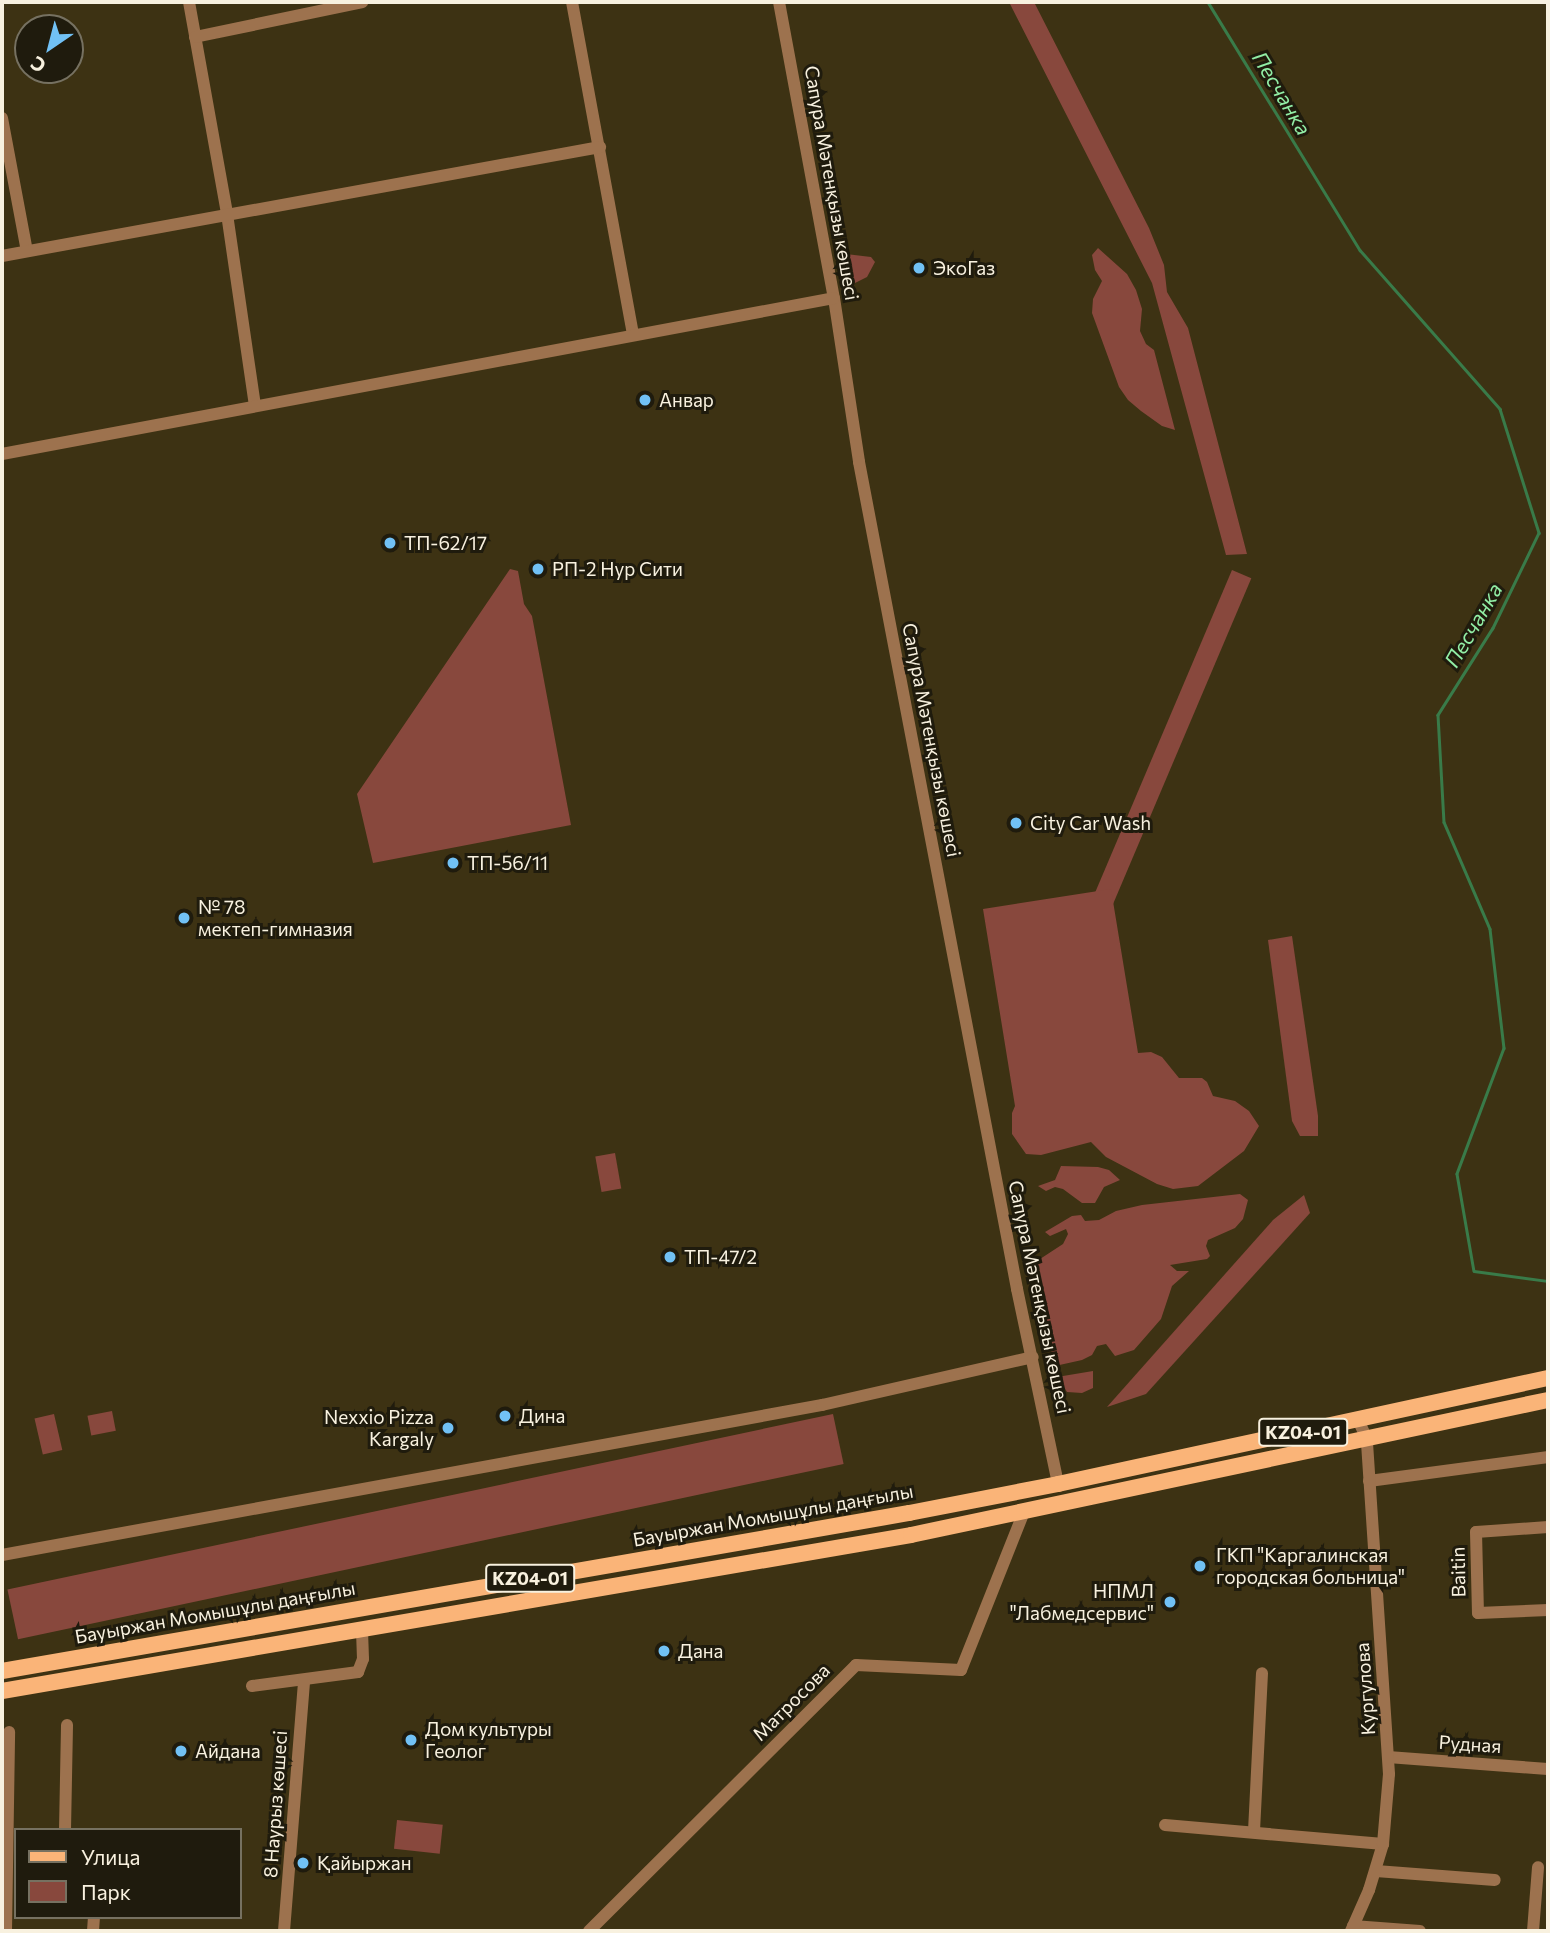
<!DOCTYPE html>
<meta charset="utf-8">
<style>
body{margin:0}
#map{position:relative;width:1550px;height:1933px;overflow:hidden;background:#3d3213;font-family:Commissioner,sans-serif}
div>[style]{position:absolute}
[style*='--x']{left:calc(var(--x)*1px);top:calc(var(--y)*1px);width:calc(var(--w)*1px);rotate:calc(var(--a)*1deg)}
.green>*{inset:0;background:#88483d;transform-origin:0 0}
.stream>*{height:2.5px;margin:-1.25px;padding:0 1.25px;transform-origin:1.25px;border-radius:1.25px;background:#397b49}
.minor>*{height:12px;margin:-6px;padding:0 6px;transform-origin:6px;border-radius:6px;background:#9d724e}
.major>*{height:16px;margin:-8px;padding:0 8px;transform-origin:8px;border-radius:8px;background:#fab478}
.dots>*{width:19px;height:19px;translate:-50% -50%;box-sizing:border-box;border:4px solid #1f1b0d;border-radius:50%}
span{translate:-50% -50%;white-space:nowrap;text-align:center;line-height:1.15;-webkit-text-stroke:6px #1f1b0d;paint-order:stroke}
.shield-label span{padding:2px 5px;background:#1f1b0d;border:2px solid;border-radius:5px;-webkit-text-stroke-width:0}
.shield-label{font-size:18px;color:#f8f1df;font-weight:700}
.street-label{font-size:19px;color:#f8f1df}
.poi-label{font-size:19px;color:#f8f1df}
.left{translate:0 -50%;text-align:left}
.right{translate:-100% -50%;text-align:right}
.water-label{font-size:21px;color:#92eea5;font-style:italic}
.frame{position:absolute;inset:0;border:4px solid #f8f1df;pointer-events:none}
.legend{position:absolute;left:14px;top:1828px;width:228px;height:91px;box-sizing:border-box;background:#1f1b0d;border:2px solid #767161;margin:0;padding:9px 12px;list-style:none;font-size:21px;color:#f8f1df}
.legend li{display:flex;align-items:center;gap:14px;height:35px}
.legend b{width:35px;border:2px solid #767161}
.north{position:absolute;left:14px;top:14px;width:70px;height:70px;box-sizing:border-box;background:#1f1b0d;border:2px solid #767161;border-radius:50%;rotate:215deg;font-size:19px;font-weight:700;line-height:28px;text-align:center;color:#f8f1df}
.north::after{content:'';display:block;margin:auto;width:24px;height:32px;background:#71c1f5;clip-path:polygon(50% 0,100% 100%,50% 72%,0 100%)}
</style>
<div id="map">
<div class="green">
<i style="clip-path:polygon(1009px 2px,1034px 2px,1149px 228px,1164px 265px,1167px 292px,1188px 328px,1247px 554px,1226px 555px,1152px 283px)"></i>
<i style="clip-path:polygon(1098px 248px,1127px 274px,1136px 290px,1142px 309px,1140px 331px,1146px 344px,1154px 350px,1175px 430px,1162px 426px,1141px 411px,1128px 400px,1119px 387px,1092px 313px,1093px 299px,1102px 281px,1095px 270px,1092px 255px)"></i>
<i style="clip-path:polygon(846px 254px,871px 257px,875px 262px,867px 277px,849px 286px,843px 285px,839px 260px)"></i>
<i style="clip-path:polygon(510px 569px,518px 571px,524px 604px,532px 616px,571px 825px,373px 863px,357px 794px)"></i>
<i style="left:1232px;top:570px;width:21px;height:362px;rotate:23deg"></i>
<i style="clip-path:polygon(1111px 889px,1138px 1053px,1151px 1052px,1162px 1057px,1179px 1078px,1202px 1078px,1207px 1082px,1213px 1096px,1235px 1101px,1249px 1111px,1259px 1126px,1244px 1151px,1198px 1186px,1173px 1189px,1157px 1184px,1106px 1157px,1091px 1142px,1041px 1155px,1026px 1154px,1012px 1134px,1012px 1113px,1015px 1106px,983px 909px)"></i>
<i style="clip-path:polygon(1292px 936px,1318px 1116px,1318px 1136px,1300px 1136px,1292px 1121px,1268px 940px)"></i>
<i style="left:615px;top:1153px;width:36px;height:20px;rotate:80deg"></i>
<i style="clip-path:polygon(1061px 1166px,1098px 1167px,1109px 1170px,1120px 1180px,1104px 1187px,1095px 1203px,1082px 1203px,1063px 1189px,1055px 1187px,1046px 1191px,1038px 1186px,1055px 1180px)"></i>
<i style="clip-path:polygon(1240px 1194px,1248px 1200px,1243px 1219px,1235px 1228px,1208px 1240px,1206px 1246px,1210px 1256px,1207px 1259px,1170px 1265px,1177px 1271px,1189px 1271px,1172px 1286px,1161px 1319px,1134px 1350px,1115px 1356px,1106px 1344px,1097px 1346px,1092px 1355px,1082px 1360px,1055px 1366px,1038px 1298px,1035px 1266px,1040px 1259px,1063px 1244px,1068px 1234px,1066px 1229px,1050px 1236px,1045px 1232px,1072px 1216px,1081px 1215px,1085px 1221px,1099px 1220px,1116px 1211px,1142px 1205px)"></i>
<i style="clip-path:polygon(1304px 1195px,1310px 1213px,1146px 1394px,1107px 1407px,1273px 1220px)"></i>
<i style="clip-path:polygon(1093px 1371px,1093px 1388px,1082px 1393px,1067px 1392px,1057px 1377px)"></i>
<i style="left:112px;top:1411px;width:20px;height:25px;rotate:79deg"></i>
<i style="left:54px;top:1414px;width:37px;height:20px;rotate:77deg"></i>
<i style="left:833px;top:1414px;width:51px;height:844px;rotate:78deg"></i>
<i style="left:397px;top:1820px;width:46px;height:29px;rotate:6deg"></i>
</div>
<div class="stream">
<i style="--x:1208;--y:2;--w:291;--a:58.5"></i>
<i style="--x:1360;--y:250;--w:212;--a:48.6"></i>
<i style="--x:1500;--y:409;--w:130;--a:72.5"></i>
<i style="--x:1539;--y:533;--w:106;--a:115.8"></i>
<i style="--x:1493;--y:628;--w:103;--a:122.3"></i>
<i style="--x:1438;--y:715;--w:107;--a:86.8"></i>
<i style="--x:1444;--y:822;--w:116;--a:66.7"></i>
<i style="--x:1490;--y:929;--w:120;--a:83.3"></i>
<i style="--x:1504;--y:1048;--w:134;--a:110.5"></i>
<i style="--x:1457;--y:1174;--w:98;--a:80.1"></i>
<i style="--x:1474;--y:1271;--w:75;--a:7.7"></i>
</div>
<div class="minor">
<i style="--x:189;--y:2;--w:215;--a:79.8"></i>
<i style="--x:227;--y:214;--w:193;--a:81.7"></i>
<i style="--x:572;--y:2;--w:338;--a:79.6"></i>
<i style="--x:779;--y:2;--w:301;--a:79.5"></i>
<i style="--x:834;--y:298;--w:166;--a:81.3"></i>
<i style="--x:859;--y:462;--w:842;--a:79.18"></i>
<i style="--x:1017;--y:1289;--w:199;--a:78.1"></i>
<i style="--x:195;--y:37;--w:171;--a:-11.8"></i>
<i style="--x:2;--y:118;--w:135;--a:79.4"></i>
<i style="--x:2;--y:256;--w:608;--a:-10.33"></i>
<i style="--x:2;--y:454;--w:846;--a:-10.62"></i>
<i style="--x:1369;--y:1481;--w:181;--a:-7.6"></i>
<i style="--x:1548;--y:1527;--w:72;--a:176"></i>
<i style="--x:1476;--y:1532;--w:81;--a:88.6"></i>
<i style="--x:1478;--y:1613;--w:70;--a:-2.5"></i>
<i style="--x:2;--y:1555;--w:834;--a:-10.37"></i>
<i style="--x:822;--y:1405;--w:216;--a:-12.8"></i>
<i style="--x:252;--y:1686;--w:107;--a:-7.5"></i>
<i style="--x:358;--y:1672;--w:14;--a:-69"></i>
<i style="--x:363;--y:1659;--w:29;--a:-92"></i>
<i style="--x:1388;--y:1757;--w:160;--a:4.3"></i>
<i style="--x:1165;--y:1825;--w:219;--a:5"></i>
<i style="--x:65;--y:1830;--w:105;--a:-88.9"></i>
<i style="--x:1254;--y:1831;--w:158;--a:-87.1"></i>
<i style="--x:1376;--y:1871;--w:119;--a:4.3"></i>
<i style="--x:1353;--y:1926;--w:67;--a:4.3"></i>
<i style="--x:6;--y:1931;--w:199;--a:-89.1"></i>
<i style="--x:93;--y:1931;--w:14;--a:-86"></i>
<i style="--x:284;--y:1931;--w:251;--a:-85.4"></i>
<i style="--x:589;--y:1931;--w:377;--a:-44.9"></i>
<i style="--x:856;--y:1665;--w:105;--a:2.7"></i>
<i style="--x:961;--y:1670;--w:170;--a:-68.3"></i>
<i style="--x:1351;--y:1931;--w:45;--a:-66.3"></i>
<i style="--x:1369;--y:1890;--w:48;--a:-73.1"></i>
<i style="--x:1383;--y:1844;--w:70;--a:-85.1"></i>
<i style="--x:1389;--y:1774;--w:336;--a:-93.8"></i>
<i style="--x:1367;--y:1439;--w:21;--a:-115"></i>
<i style="--x:1533;--y:1931;--w:64;--a:-85.5"></i>
</div>
<div class="major">
<i style="--x:2;--y:1671;--w:921;--a:-9.88"></i>
<i style="--x:909;--y:1513;--w:152;--a:-11"></i>
<i style="--x:1058;--y:1484;--w:501;--a:-12.21"></i>
<i style="--x:2;--y:1691;--w:922;--a:-9.74"></i>
<i style="--x:911;--y:1535;--w:651;--a:-11.97"></i>
</div>
<div class="dots">
<i style="left:919px;top:268px;background:#71c1f5"></i>
<i style="left:645px;top:400px;background:#71c1f5"></i>
<i style="left:390px;top:543px;background:#71c1f5"></i>
<i style="left:538px;top:569px;background:#71c1f5"></i>
<i style="left:1016px;top:823px;background:#71c1f5"></i>
<i style="left:453px;top:863px;background:#71c1f5"></i>
<i style="left:184px;top:918px;background:#71c1f5"></i>
<i style="left:670px;top:1257px;background:#71c1f5"></i>
<i style="left:505px;top:1416px;background:#71c1f5"></i>
<i style="left:448px;top:1428px;background:#71c1f5"></i>
<i style="left:1200px;top:1566px;background:#71c1f5"></i>
<i style="left:1170px;top:1602px;background:#71c1f5"></i>
<i style="left:664px;top:1651px;background:#71c1f5"></i>
<i style="left:411px;top:1740px;background:#71c1f5"></i>
<i style="left:181px;top:1751px;background:#71c1f5"></i>
<i style="left:303px;top:1863px;background:#71c1f5"></i>
</div>
<div class="shield-label">
<span style="left:1303px;top:1432px">KZ04-01</span>
<span style="left:530px;top:1578px">KZ04-01</span>
</div>
<div class="street-label">
<span style="left:832px;top:183px;rotate:80deg">Сапура Мәтенқызы көшесі</span>
<span style="left:932px;top:740px;rotate:79deg">Сапура Мәтенқызы көшесі</span>
<span style="left:1040px;top:1297px;rotate:78deg">Сапура Мәтенқызы көшесі</span>
<span style="left:773px;top:1515px;rotate:-10deg">Бауыржан Момышұлы даңғылы</span>
<span style="left:1458px;top:1572px;rotate:-91deg">Baitin</span>
<span style="left:215px;top:1612px;rotate:-10deg">Бауыржан Момышұлы даңғылы</span>
<span style="left:1365px;top:1689px;rotate:-94deg">Кургулова</span>
<span style="left:791px;top:1702px;rotate:-45deg">Матросова</span>
<span style="left:1470px;top:1744px;rotate:4deg">Рудная</span>
<span style="left:275px;top:1804px;rotate:-86deg">8 Наурыз көшесі</span>
</div>
<div class="poi-label">
<span class="left" style="left:933px;top:268px">ЭкоГаз</span>
<span class="left" style="left:659px;top:400px">Анвар</span>
<span class="left" style="left:404px;top:543px">ТП-62/17</span>
<span class="left" style="left:552px;top:569px">РП-2 Нур Сити</span>
<span class="left" style="left:1030px;top:823px">City Car Wash</span>
<span class="left" style="left:467px;top:863px">ТП-56/11</span>
<span class="left" style="left:198px;top:918px">№ 78<br>мектеп-гимназия</span>
<span class="left" style="left:684px;top:1257px">ТП-47/2</span>
<span class="left" style="left:519px;top:1416px">Дина</span>
<span class="right" style="left:434px;top:1428px">Nexxio Pizza<br>Kargaly</span>
<span class="left" style="left:1216px;top:1566px">ГКП "Каргалинская<br>городская больница"</span>
<span class="right" style="left:1154px;top:1602px">НПМЛ<br>"Лабмедсервис"</span>
<span class="left" style="left:678px;top:1651px">Дана</span>
<span class="left" style="left:425px;top:1740px">Дом культуры<br>Геолог</span>
<span class="left" style="left:195px;top:1751px">Айдана</span>
<span class="left" style="left:317px;top:1863px">Қайыржан</span>
</div>
<div class="water-label">
<span style="left:1282px;top:93px;rotate:59deg">Песчанка</span>
<span style="left:1473px;top:625px;rotate:-60deg">Песчанка</span>
</div>
<div class="frame"></div>
<ul class="legend">
<li><b style="height:9px;background:#fab478"></b>Улица</li>
<li><b style="height:19px;background:#88483d"></b>Парк</li>
</ul>
<div class="north">С</div>
</div>
